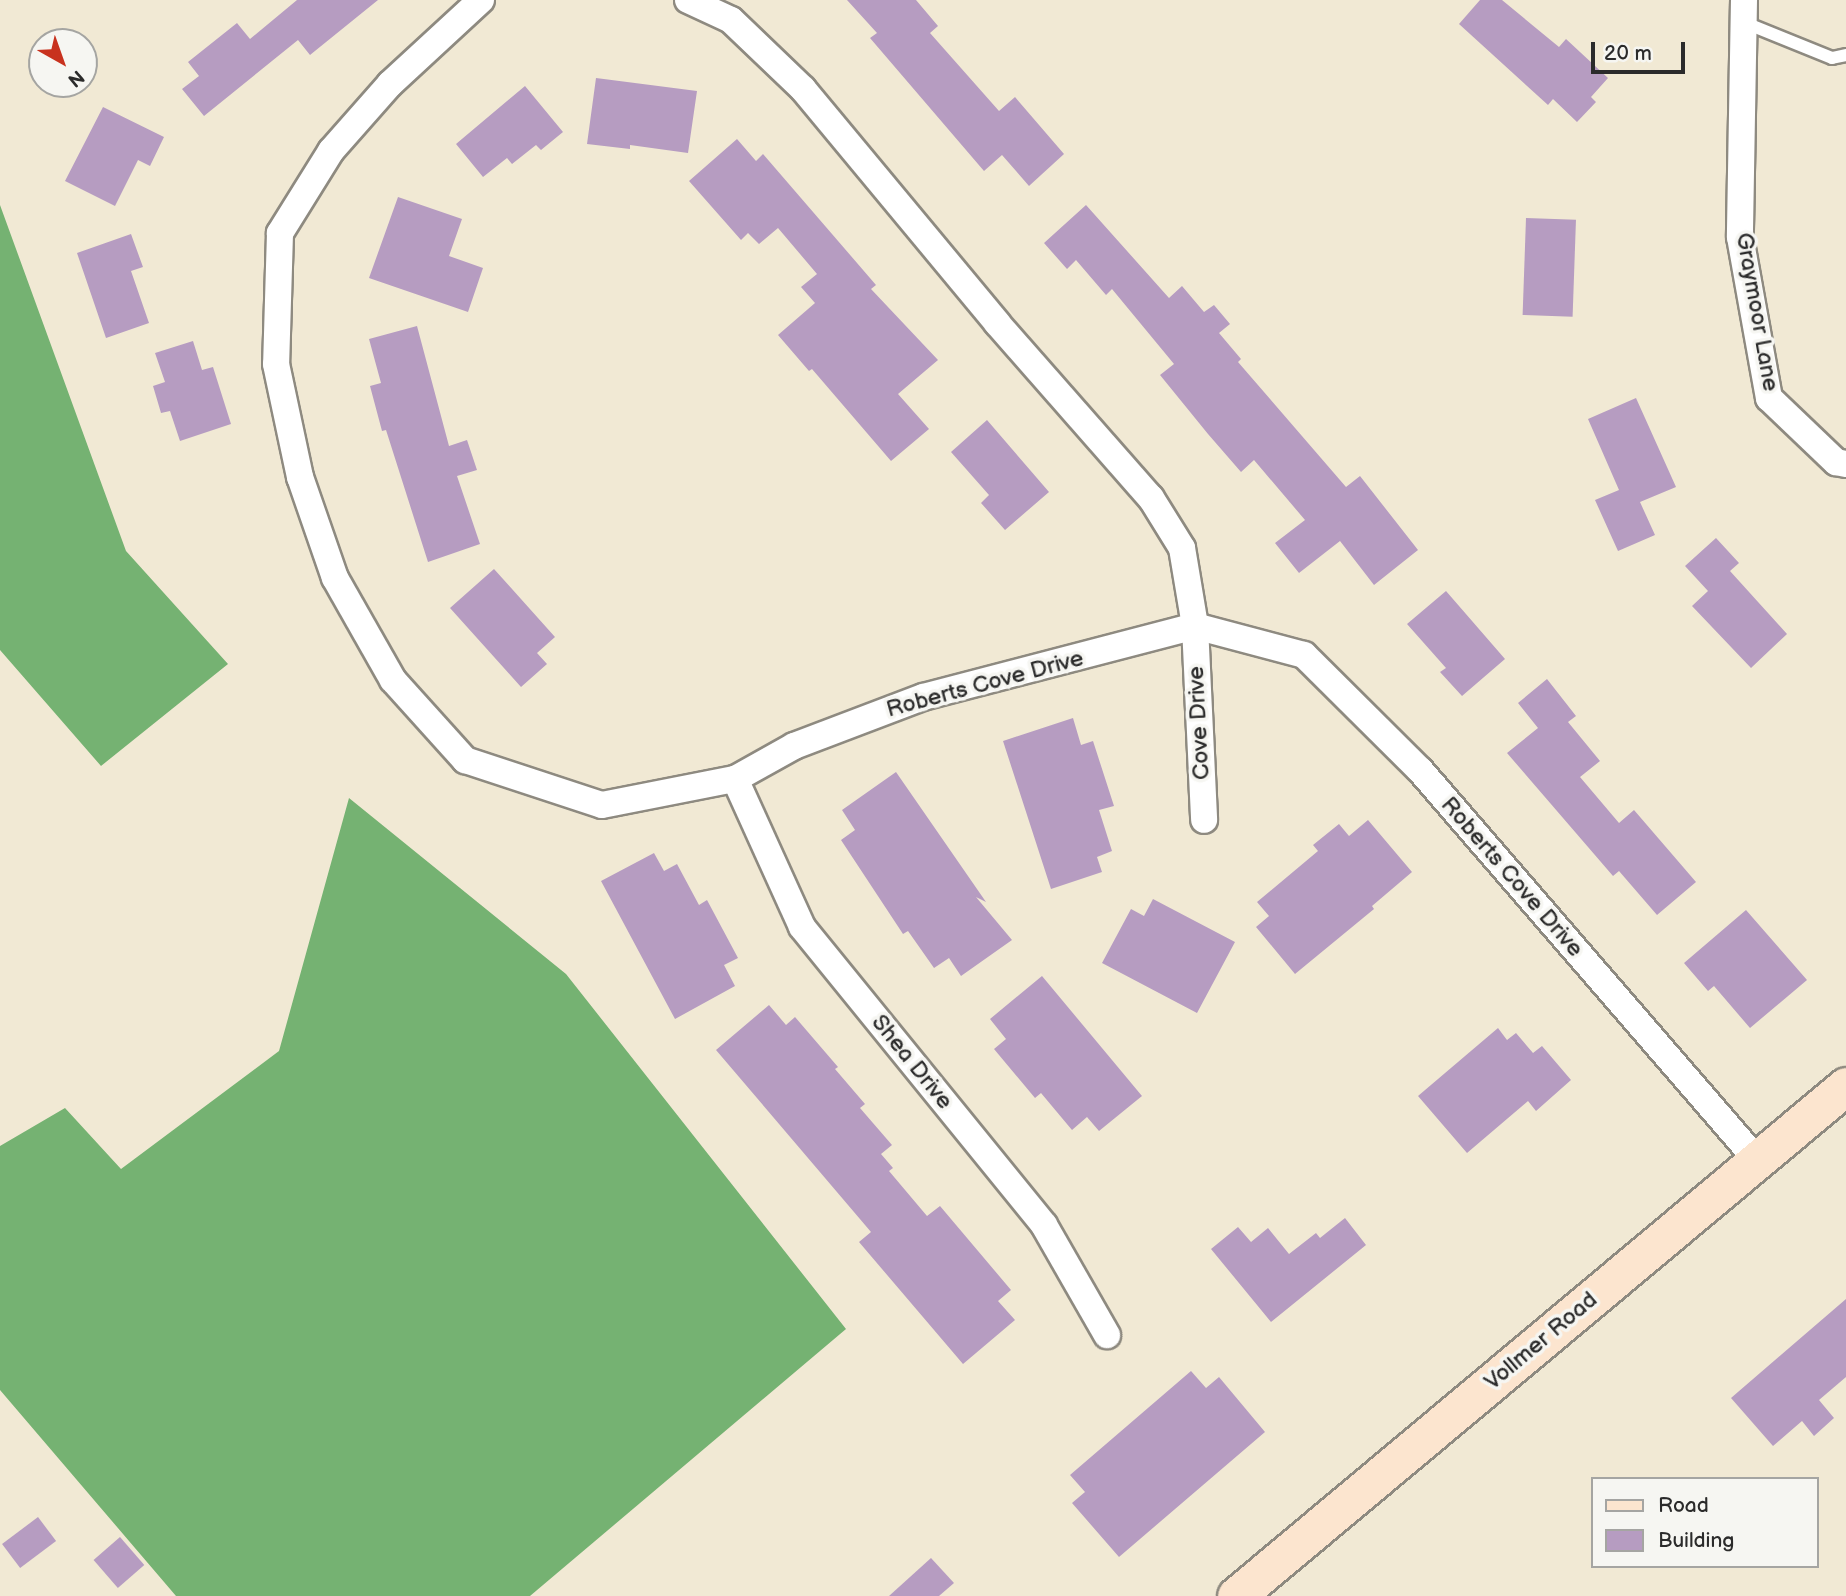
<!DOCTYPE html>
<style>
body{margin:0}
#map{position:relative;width:1846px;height:1596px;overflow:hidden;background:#f1e9d4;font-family:"Balsamiq Sans",sans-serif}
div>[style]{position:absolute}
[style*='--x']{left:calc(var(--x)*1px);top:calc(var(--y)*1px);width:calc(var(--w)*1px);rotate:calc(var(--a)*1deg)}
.forest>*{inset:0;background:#75b272}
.building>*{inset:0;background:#b69cc1;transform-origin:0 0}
.roads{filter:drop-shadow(2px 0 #8e8a80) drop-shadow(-2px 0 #8e8a80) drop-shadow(0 2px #8e8a80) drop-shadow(0 -2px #8e8a80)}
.service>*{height:12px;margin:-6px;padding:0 6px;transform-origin:6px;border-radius:6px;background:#fff}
.minor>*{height:26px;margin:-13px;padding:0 13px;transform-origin:13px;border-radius:13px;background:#fff}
.secondary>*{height:37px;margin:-18.5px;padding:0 18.5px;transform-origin:18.5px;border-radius:18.5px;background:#fce5cf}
span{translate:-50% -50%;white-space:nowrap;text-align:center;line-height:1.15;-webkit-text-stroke:7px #f6f6f2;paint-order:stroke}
.street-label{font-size:23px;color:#2b2b2b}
.legend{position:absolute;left:1591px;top:1477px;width:228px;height:91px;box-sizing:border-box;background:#f6f6f2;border:2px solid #a5a5a2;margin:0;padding:9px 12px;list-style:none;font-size:21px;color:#2b2b2b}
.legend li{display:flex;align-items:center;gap:14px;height:35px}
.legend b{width:35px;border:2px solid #a5a5a2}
.north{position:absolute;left:28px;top:28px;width:70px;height:70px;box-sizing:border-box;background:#f6f6f2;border:2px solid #a5a5a2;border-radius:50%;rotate:140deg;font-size:19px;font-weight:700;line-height:28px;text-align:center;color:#2b2b2b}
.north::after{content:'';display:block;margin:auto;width:24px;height:32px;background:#c8321e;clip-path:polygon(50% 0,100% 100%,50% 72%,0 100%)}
.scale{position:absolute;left:1591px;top:42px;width:94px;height:32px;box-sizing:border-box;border:4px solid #2b2b2b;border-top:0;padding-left:9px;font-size:21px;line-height:24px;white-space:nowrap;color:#2b2b2b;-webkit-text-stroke:5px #f6f6f2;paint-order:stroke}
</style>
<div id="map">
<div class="forest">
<i style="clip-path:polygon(0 205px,126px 551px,228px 664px,101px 766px,0 650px)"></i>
<i style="clip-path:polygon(349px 798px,566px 974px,846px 1329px,530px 1596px,176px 1596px,0 1390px,0 1146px,65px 1108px,121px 1169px,279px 1051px)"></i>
</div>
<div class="building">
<i style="clip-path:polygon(297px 0,378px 0,310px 55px,298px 40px,204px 116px,182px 89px,199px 76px,188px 62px,237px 23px,250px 39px)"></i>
<i style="clip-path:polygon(847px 0,916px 0,938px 26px,930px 33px,999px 111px,1015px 97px,1064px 154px,1029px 186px,1002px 155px,984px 171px,870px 38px,877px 33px)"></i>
<i style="clip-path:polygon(1480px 0,1502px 0,1559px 47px,1566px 39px,1608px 78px,1591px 97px,1596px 102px,1577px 122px,1553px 99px,1548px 105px,1459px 24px)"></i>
<i style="clip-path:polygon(596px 78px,697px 91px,688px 153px,630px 145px,630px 149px,587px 144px)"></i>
<i style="clip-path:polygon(525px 86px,563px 132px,541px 150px,536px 145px,512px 164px,507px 158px,483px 177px,456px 144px)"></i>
<i style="clip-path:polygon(103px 107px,164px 137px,150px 166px,138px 160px,115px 206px,65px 181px)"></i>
<i style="clip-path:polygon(737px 139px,756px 161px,763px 154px,876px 285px,871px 289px,938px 360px,898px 394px,929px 429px,891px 461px,812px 369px,809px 371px,778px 335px,815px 303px,801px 287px,817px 274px,778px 228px,759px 244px,748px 233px,741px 240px,689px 181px)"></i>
<i style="clip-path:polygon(398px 197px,462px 219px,449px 256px,483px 268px,468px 312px,369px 278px)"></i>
<i style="clip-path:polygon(1086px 205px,1169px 298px,1182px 286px,1204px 312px,1214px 305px,1230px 324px,1219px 333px,1241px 359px,1238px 362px,1346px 487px,1360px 476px,1418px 550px,1374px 585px,1340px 541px,1299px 573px,1275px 543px,1305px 520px,1254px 460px,1241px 472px,1208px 434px,1160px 375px,1174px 364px,1112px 289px,1106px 295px,1076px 260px,1067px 269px,1044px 243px)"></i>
<i style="left:1526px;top:218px;width:50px;height:97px;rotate:2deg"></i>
<i style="clip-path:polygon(131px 234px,143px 267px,131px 271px,149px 323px,106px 338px,77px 253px)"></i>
<i style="clip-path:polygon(417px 326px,449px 446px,467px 440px,477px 470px,457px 476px,480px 544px,428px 562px,386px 430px,382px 431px,370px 386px,381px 383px,369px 339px)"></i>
<i style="clip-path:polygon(193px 341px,202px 370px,213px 367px,231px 424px,180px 441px,170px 411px,161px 413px,153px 386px,165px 382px,155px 353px)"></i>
<i style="clip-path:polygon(1636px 398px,1676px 487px,1640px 502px,1655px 535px,1618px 551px,1595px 500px,1619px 490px,1588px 419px)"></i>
<i style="clip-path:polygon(987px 420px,1049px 492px,1005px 530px,981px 503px,989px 495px,951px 452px)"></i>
<i style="clip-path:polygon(1716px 538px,1739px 563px,1730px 571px,1787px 634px,1751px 668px,1692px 606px,1708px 591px,1685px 566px)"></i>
<i style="clip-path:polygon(494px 569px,555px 637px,537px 653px,547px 664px,521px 687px,450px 608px)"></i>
<i style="clip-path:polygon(1446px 591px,1505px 659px,1462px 696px,1440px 672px,1446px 668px,1407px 624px)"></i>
<i style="clip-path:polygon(1547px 679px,1576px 716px,1568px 722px,1600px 761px,1580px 777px,1619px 823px,1634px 810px,1696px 882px,1657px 915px,1619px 871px,1613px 876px,1507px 753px,1538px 728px,1518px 703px)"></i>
<i style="clip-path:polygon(1073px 718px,1081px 745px,1093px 741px,1114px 806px,1099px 810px,1112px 851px,1097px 857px,1102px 872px,1051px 889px,1003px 741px)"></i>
<i style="clip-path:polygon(896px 772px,986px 902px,976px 897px,1012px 940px,961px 976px,949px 958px,934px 968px,908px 931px,903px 934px,841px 840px,855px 830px,842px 810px)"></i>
<i style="clip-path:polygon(1368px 820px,1412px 872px,1372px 906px,1374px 909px,1295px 974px,1256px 927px,1269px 916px,1257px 902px,1318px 851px,1313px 845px,1339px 824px,1349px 836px)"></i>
<i style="clip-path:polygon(654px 853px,664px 871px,677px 864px,699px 905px,707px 900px,738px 958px,724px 965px,735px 986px,675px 1019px,601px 881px)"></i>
<i style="clip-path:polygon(1153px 899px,1235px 942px,1197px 1013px,1102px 963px,1131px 909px,1144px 916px)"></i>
<i style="clip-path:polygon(1746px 910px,1807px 980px,1750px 1028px,1714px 986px,1708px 991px,1684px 963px)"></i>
<i style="clip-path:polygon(1042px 976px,1142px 1096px,1099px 1131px,1087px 1117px,1072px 1130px,1041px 1093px,1035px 1098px,994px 1049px,1006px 1039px,990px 1019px)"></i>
<i style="clip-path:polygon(769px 1005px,786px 1025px,795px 1017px,838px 1067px,835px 1069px,865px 1104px,860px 1108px,892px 1145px,881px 1154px,893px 1168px,889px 1171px,927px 1216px,940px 1206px,1011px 1290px,998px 1301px,1015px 1320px,963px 1364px,859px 1242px,871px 1232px,716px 1050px)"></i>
<i style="clip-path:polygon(1498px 1028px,1507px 1040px,1516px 1033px,1533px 1053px,1542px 1046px,1571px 1080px,1536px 1111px,1528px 1101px,1467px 1153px,1418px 1096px)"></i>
<i style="clip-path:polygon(1345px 1218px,1366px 1245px,1271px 1322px,1211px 1249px,1238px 1227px,1251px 1242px,1268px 1228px,1289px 1254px,1316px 1233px,1320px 1238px)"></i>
<i style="clip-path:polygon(1846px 1299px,1846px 1377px,1819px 1400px,1834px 1418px,1814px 1436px,1802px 1421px,1773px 1446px,1731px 1398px)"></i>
<i style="clip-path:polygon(1191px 1371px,1206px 1388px,1219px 1377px,1265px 1432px,1119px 1557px,1072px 1503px,1085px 1492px,1070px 1475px)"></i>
<i style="left:38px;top:1517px;width:30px;height:45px;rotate:53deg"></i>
<i style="left:120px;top:1537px;width:37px;height:35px;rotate:49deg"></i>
<i style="clip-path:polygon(931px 1558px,954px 1583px,939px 1596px,889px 1596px)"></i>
</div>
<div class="roads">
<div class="service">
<i style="--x:1743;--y:22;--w:96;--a:22"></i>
<i style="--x:1832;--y:58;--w:14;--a:-12"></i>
</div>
<div class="minor">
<i style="--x:481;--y:0;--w:124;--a:137.3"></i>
<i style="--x:390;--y:84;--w:89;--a:131.4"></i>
<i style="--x:331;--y:151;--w:97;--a:121.9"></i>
<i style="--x:280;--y:233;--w:131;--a:91.7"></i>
<i style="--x:276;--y:364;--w:116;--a:78"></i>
<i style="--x:300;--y:477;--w:107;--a:70.9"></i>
<i style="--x:335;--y:578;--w:117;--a:60.4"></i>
<i style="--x:393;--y:680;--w:108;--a:48"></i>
<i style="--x:465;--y:760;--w:144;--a:18.2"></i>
<i style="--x:602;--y:805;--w:136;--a:-11.1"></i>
<i style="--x:735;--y:779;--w:68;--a:-29.2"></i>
<i style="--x:794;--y:746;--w:138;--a:-20.8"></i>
<i style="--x:923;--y:697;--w:281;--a:-14.6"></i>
<i style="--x:1195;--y:626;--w:113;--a:14.9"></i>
<i style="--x:1304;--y:655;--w:163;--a:44.8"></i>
<i style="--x:1420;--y:770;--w:515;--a:49.17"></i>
<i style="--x:688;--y:0;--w:47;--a:24.9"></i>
<i style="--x:731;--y:20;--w:100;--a:43.8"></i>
<i style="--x:803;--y:89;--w:304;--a:50.3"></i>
<i style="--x:997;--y:323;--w:233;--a:48.7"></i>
<i style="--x:1151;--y:498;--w:59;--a:58.2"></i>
<i style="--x:1182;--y:548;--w:79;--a:80.5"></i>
<i style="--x:1195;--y:626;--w:194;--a:87.3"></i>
<i style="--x:1744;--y:0;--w:237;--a:91"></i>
<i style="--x:1740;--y:237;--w:164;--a:79.8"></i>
<i style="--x:1769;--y:398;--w:93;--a:43.7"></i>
<i style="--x:1836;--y:462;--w:10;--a:11"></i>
<i style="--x:735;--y:779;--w:162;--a:65.6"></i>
<i style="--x:802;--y:927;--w:384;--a:50.9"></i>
<i style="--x:1044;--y:1225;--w:127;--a:60.2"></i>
</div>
<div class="secondary">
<i style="--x:1236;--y:1596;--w:795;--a:-39.9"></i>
</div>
</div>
<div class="street-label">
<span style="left:1757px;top:312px;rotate:80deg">Graymoor Lane</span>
<span style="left:985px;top:684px;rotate:-15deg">Roberts Cove Drive</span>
<span style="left:1199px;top:723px;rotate:-93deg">Cove Drive</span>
<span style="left:1512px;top:877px;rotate:49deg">Roberts Cove Drive</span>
<span style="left:912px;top:1062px;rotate:51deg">Shea Drive</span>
<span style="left:1541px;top:1341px;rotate:-40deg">Vollmer Road</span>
</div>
<ul class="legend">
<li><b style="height:9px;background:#fce5cf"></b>Road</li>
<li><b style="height:19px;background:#b69cc1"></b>Building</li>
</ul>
<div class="north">N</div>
<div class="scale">20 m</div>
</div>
